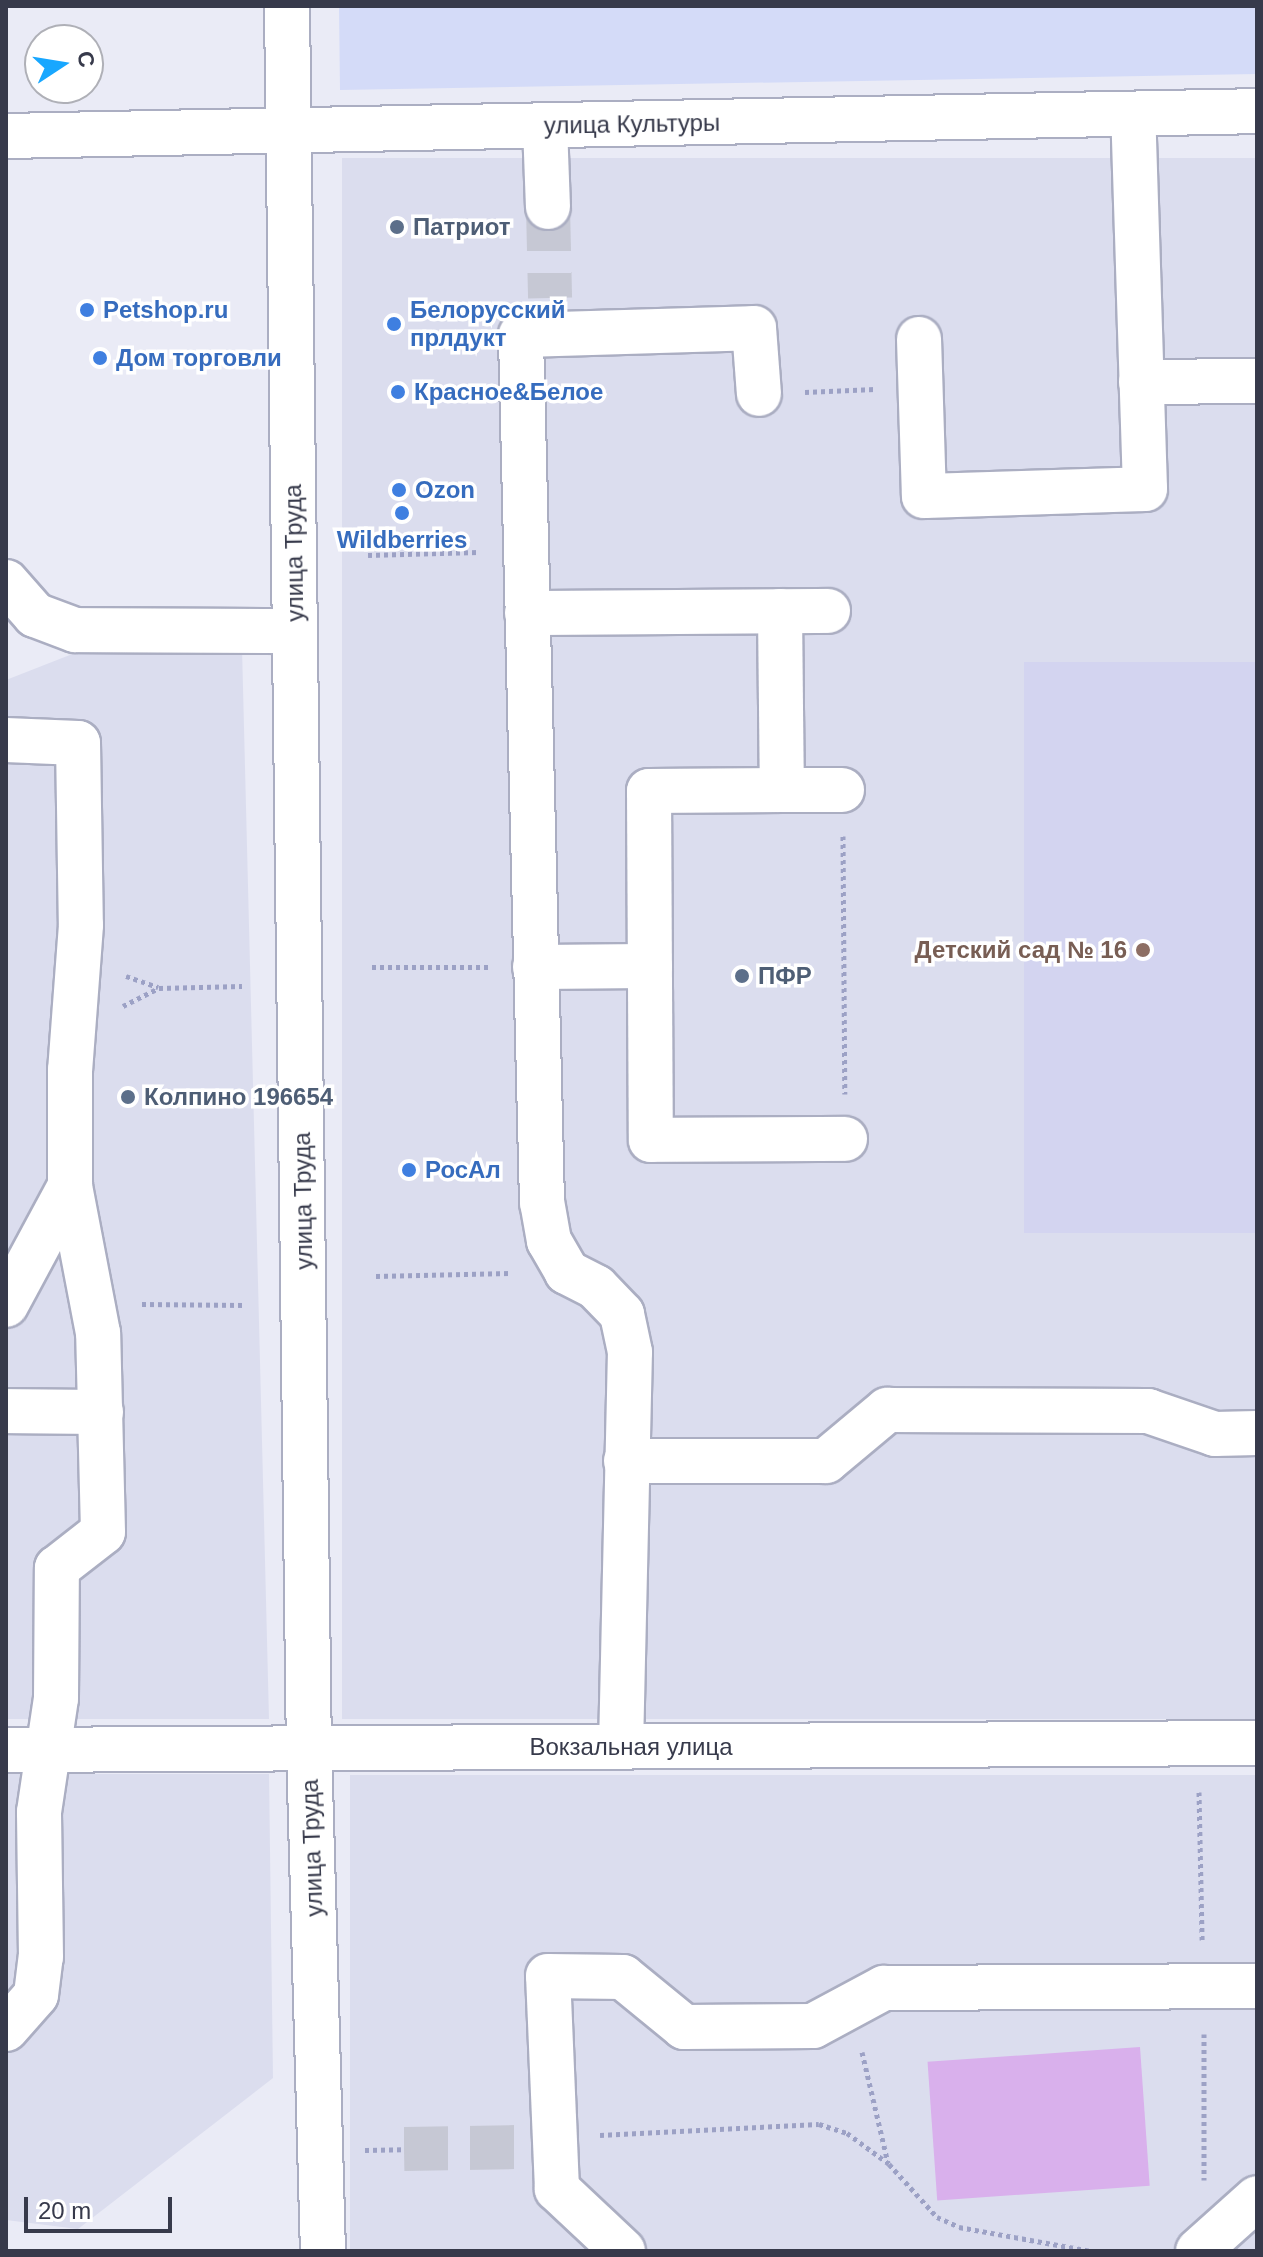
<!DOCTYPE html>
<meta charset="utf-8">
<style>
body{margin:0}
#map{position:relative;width:1263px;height:2257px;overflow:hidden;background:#eaebf6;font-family:Arial,sans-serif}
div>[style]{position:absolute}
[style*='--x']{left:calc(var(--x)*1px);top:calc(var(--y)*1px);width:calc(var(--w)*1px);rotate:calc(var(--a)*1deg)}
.residential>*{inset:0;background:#dbddee;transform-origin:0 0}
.commercial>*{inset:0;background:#d4dbf8}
.education>*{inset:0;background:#d3d4f0;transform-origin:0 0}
.green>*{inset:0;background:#d9b0ec;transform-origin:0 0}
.minor-tunnel>*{height:44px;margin-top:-22px;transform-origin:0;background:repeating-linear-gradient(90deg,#c6c8d4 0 44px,transparent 0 66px)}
.path>*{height:5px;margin-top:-2.5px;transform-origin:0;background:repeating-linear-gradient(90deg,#9ca1c5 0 4px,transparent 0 8px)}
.roads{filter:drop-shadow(2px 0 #abaec2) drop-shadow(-2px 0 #abaec2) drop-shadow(0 2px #abaec2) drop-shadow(0 -2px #abaec2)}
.minor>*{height:44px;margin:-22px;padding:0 22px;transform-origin:22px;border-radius:22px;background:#fff}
.dots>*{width:22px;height:22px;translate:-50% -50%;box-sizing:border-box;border:4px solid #fff;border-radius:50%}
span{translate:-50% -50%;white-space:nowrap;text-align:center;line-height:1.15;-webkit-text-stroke:7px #fff;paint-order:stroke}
.street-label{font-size:24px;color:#373a4b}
.service-label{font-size:24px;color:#4e5e75;font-weight:700}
.left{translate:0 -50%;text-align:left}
.shop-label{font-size:24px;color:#366cbe;font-weight:700}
.education-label{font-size:24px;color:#785e54;font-weight:700}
.right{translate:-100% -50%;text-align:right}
.frame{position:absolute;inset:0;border:8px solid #373a4b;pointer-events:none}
.north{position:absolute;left:24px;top:24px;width:80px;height:80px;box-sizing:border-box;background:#fff;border:2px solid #afb0b7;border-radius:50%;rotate:78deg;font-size:22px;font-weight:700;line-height:32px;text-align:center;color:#373a4b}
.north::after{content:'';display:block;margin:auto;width:28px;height:36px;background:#18a7ff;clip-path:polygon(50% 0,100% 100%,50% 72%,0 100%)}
.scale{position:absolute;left:24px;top:2197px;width:148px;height:36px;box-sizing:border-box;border:4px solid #373a4b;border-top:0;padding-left:10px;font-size:24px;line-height:28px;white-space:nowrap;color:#373a4b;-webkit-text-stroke:6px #fff;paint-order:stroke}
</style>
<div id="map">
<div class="residential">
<i style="left:1257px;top:158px;width:1561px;height:915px;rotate:90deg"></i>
<i style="clip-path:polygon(242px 648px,269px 1719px,6px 1719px,6px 680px,80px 651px)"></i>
<i style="clip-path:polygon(6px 1774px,269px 1774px,273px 2078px,78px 2229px,6px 2220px)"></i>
<i style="left:1257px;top:1775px;width:476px;height:907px;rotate:90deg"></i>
</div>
<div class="commercial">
<i style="clip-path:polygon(339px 6px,1257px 6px,1257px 74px,340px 90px)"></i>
</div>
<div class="education">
<i style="left:1257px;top:662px;width:571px;height:233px;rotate:90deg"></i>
</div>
<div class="green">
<i style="left:1140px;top:2047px;width:139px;height:213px;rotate:86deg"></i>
</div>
<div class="minor-tunnel">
<i style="--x:548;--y:207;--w:91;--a:88.7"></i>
<i style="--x:404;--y:2149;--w:111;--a:-1"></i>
</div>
<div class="path">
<i style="--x:805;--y:392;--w:70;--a:-2.5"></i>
<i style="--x:368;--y:555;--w:111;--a:-1.5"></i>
<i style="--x:843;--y:836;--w:258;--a:89.6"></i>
<i style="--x:372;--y:967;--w:119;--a:0"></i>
<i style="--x:126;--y:976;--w:34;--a:19"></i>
<i style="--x:123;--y:1006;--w:40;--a:-26.6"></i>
<i style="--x:159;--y:988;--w:83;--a:-1.4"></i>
<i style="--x:376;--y:1276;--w:135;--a:-1.3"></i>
<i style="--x:142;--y:1304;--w:103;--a:0.6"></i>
<i style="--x:1199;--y:1792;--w:148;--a:88.8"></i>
<i style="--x:1204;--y:2034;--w:146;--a:90"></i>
<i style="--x:862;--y:2052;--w:114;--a:76.8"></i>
<i style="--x:600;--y:2135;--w:219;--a:-2.9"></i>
<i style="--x:819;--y:2124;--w:29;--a:18"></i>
<i style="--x:847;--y:2133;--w:52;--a:36.4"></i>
<i style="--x:889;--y:2164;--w:72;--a:47.8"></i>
<i style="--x:937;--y:2217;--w:24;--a:24"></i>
<i style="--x:959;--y:2227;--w:134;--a:10.3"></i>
<i style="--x:365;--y:2150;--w:39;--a:-1"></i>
</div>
<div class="roads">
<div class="minor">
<i style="--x:287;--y:6;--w:1742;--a:89.28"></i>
<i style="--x:309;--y:1748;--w:503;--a:88.41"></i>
<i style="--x:545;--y:126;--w:81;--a:87.9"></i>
<i style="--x:6;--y:136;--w:1251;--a:-1.14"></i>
<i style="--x:919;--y:339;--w:157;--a:88.2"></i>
<i style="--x:924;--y:496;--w:221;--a:-1.8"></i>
<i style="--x:1145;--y:489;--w:375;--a:-91.8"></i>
<i style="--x:1141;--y:382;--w:116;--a:-0.5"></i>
<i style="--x:6;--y:582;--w:44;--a:48.7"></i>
<i style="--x:35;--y:615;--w:43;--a:20.6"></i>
<i style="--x:75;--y:630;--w:220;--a:0.3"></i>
<i style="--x:780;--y:611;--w:179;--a:89.4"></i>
<i style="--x:782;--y:790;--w:133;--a:179.6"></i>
<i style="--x:649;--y:791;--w:349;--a:89.7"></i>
<i style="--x:651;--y:1140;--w:194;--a:-0.3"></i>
<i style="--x:527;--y:613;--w:301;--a:-0.4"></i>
<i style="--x:6;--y:740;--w:72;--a:2.4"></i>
<i style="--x:78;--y:743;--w:182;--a:89.1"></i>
<i style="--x:81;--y:925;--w:145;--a:94.3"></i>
<i style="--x:70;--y:1070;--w:116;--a:90"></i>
<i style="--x:70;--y:1186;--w:135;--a:118.3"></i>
<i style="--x:782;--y:790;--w:60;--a:0"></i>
<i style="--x:535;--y:967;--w:115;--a:-0.5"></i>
<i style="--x:6;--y:1411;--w:95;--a:0.6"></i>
<i style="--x:626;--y:1461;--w:200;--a:0"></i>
<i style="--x:826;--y:1461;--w:80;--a:-39.9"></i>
<i style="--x:887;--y:1410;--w:261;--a:0.2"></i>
<i style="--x:1148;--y:1411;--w:71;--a:18.9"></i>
<i style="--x:1215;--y:1434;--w:42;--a:-1.4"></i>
<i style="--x:621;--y:1747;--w:395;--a:-88.7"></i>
<i style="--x:630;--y:1352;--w:39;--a:-102"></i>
<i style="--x:622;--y:1314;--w:37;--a:-134"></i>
<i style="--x:596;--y:1287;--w:33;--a:-153"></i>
<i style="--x:567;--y:1272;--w:36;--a:-120"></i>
<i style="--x:549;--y:1241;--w:39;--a:-100"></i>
<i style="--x:542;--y:1203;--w:868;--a:-91.39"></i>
<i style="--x:521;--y:335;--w:233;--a:-1.7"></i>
<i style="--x:754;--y:328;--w:66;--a:85.7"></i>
<i style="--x:6;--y:1750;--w:1251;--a:-0.32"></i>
<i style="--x:6;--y:2029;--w:45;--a:-48.6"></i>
<i style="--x:36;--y:1995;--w:38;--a:-83"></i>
<i style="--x:41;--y:1957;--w:145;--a:-90.8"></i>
<i style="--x:39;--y:1812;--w:115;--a:-81.5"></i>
<i style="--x:56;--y:1698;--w:130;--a:-89.6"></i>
<i style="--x:57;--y:1568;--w:58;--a:-38"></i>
<i style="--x:103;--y:1532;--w:199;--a:-91.4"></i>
<i style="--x:98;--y:1333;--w:150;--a:-100.8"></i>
<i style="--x:623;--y:2251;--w:91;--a:-136.8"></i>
<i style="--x:557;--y:2189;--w:213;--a:-92.4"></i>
<i style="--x:548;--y:1976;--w:75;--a:0.8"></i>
<i style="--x:623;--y:1977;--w:79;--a:39.3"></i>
<i style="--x:684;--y:2027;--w:129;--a:-0.4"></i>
<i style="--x:813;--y:2026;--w:81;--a:-28.2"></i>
<i style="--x:884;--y:1988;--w:373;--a:-0.3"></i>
<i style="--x:1198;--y:2251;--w:79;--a:-41.9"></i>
</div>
</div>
<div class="dots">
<i style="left:397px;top:227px;background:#5c6f8a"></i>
<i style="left:87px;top:310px;background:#3f7fe0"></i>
<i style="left:394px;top:324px;background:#3f7fe0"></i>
<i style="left:100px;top:358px;background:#3f7fe0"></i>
<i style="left:398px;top:392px;background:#3f7fe0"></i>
<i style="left:399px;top:490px;background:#3f7fe0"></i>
<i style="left:402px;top:513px;background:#3f7fe0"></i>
<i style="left:1143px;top:950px;background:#8d6e63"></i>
<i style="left:742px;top:976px;background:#5c6f8a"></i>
<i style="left:128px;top:1097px;background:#5c6f8a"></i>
<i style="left:409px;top:1170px;background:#3f7fe0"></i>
</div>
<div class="street-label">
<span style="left:632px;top:124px;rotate:-1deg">улица Культуры</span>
<span style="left:294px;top:553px;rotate:-91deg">улица Труда</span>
<span style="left:303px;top:1201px;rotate:-91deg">улица Труда</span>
<span style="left:631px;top:1747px">Вокзальная улица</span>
<span style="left:312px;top:1848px;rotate:-92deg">улица Труда</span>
</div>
<div class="service-label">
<span class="left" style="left:413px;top:227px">Патриот</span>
<span class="left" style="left:758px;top:976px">ПФР</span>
<span class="left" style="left:144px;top:1097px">Колпино 196654</span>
</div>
<div class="shop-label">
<span class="left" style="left:103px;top:310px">Petshop.ru</span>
<span class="left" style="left:410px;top:324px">Белорусский<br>прлдукт</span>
<span class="left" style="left:116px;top:358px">Дом торговли</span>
<span class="left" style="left:414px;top:392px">Красное&amp;Белое</span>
<span class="left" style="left:415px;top:490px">Ozon</span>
<span style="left:402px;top:540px">Wildberries</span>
<span class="left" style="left:425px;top:1170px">РосАл</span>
</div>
<div class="education-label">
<span class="right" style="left:1127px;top:950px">Детский сад № 16</span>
</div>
<div class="frame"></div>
<div class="north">С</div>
<div class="scale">20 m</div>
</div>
